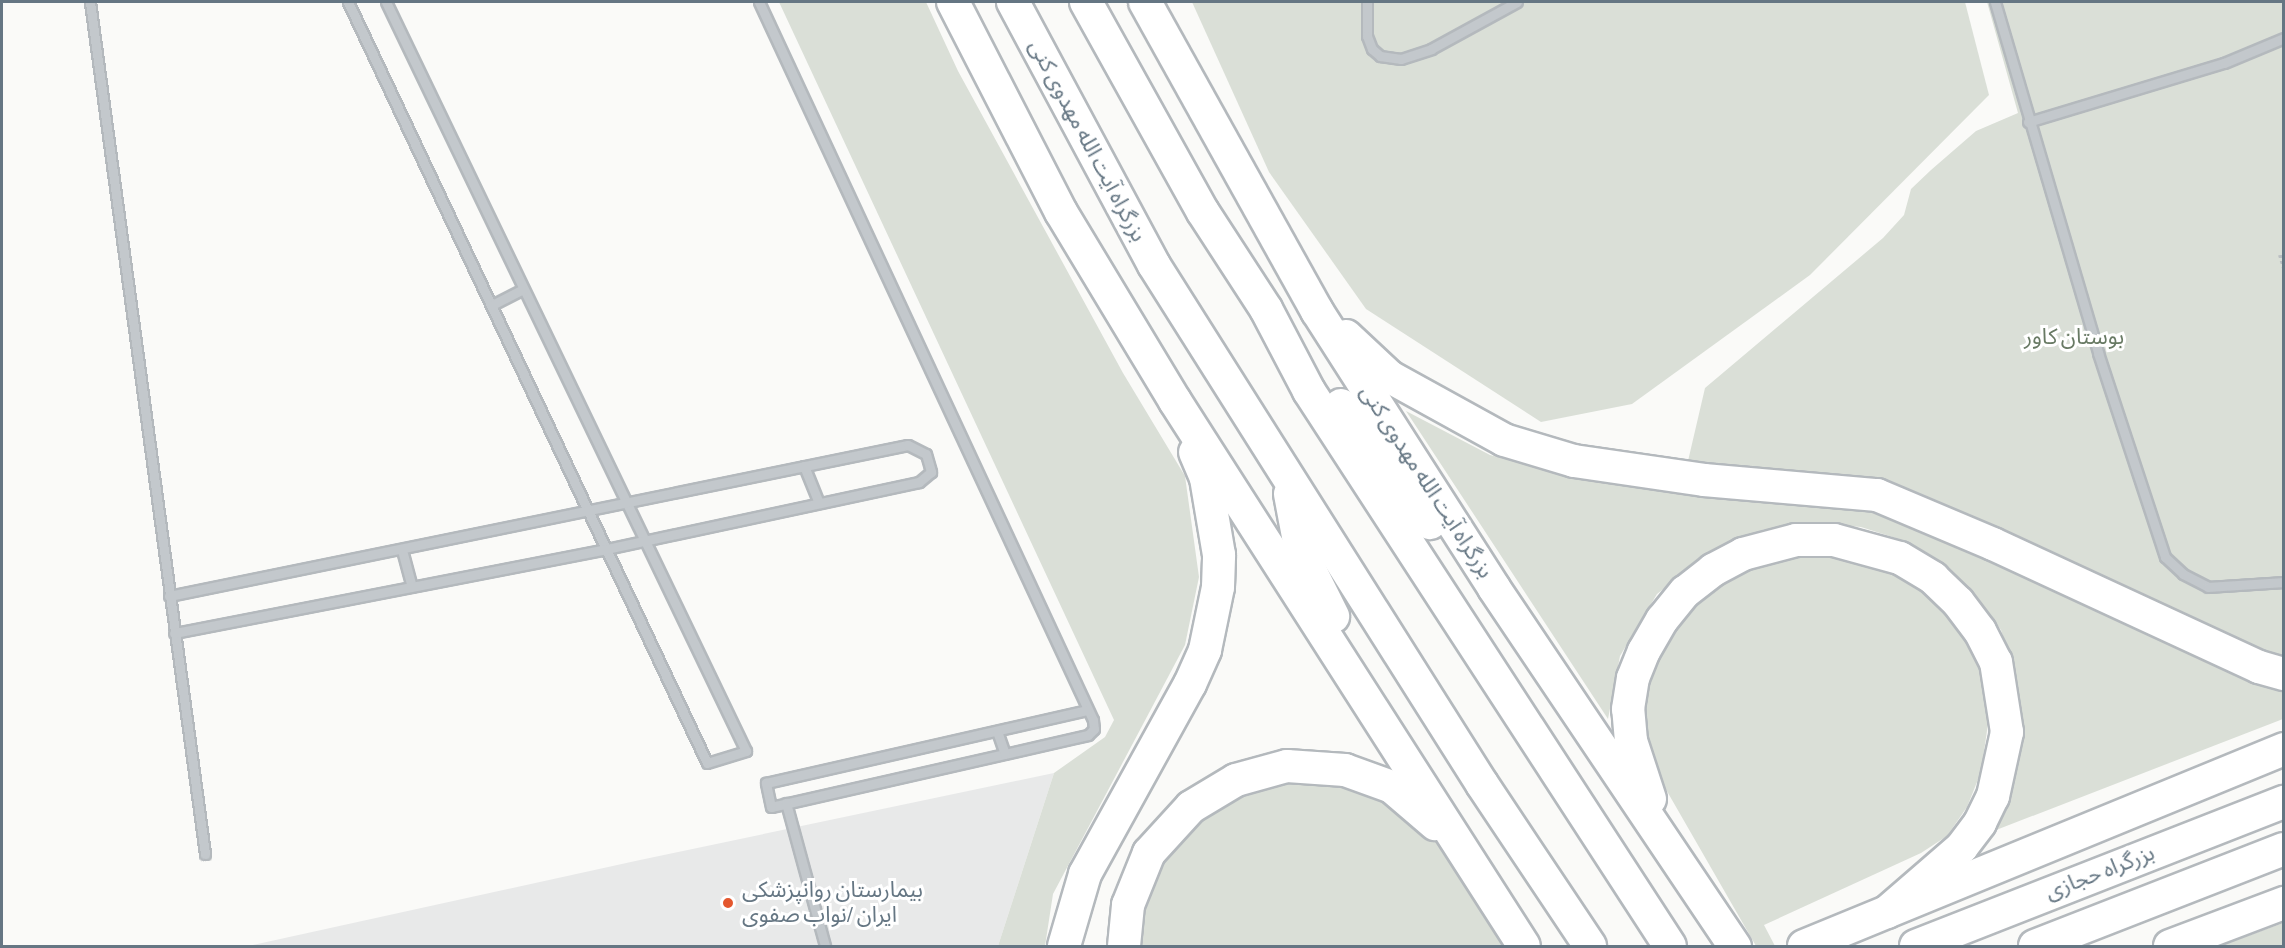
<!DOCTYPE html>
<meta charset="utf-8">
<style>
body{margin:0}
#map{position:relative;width:2285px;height:948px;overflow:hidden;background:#fafaf8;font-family:"Sofia Sans Condensed","Noto Sans Arabic",sans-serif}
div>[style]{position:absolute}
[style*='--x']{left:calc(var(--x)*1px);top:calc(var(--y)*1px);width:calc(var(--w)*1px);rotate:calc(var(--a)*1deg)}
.built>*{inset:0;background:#e8e9e9}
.green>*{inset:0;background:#dadfd7}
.path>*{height:4px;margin-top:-2px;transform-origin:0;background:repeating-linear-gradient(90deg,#bbbfc2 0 3px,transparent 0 6px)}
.roads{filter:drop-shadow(2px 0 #b4b9bd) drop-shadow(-2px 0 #b4b9bd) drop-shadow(0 2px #b4b9bd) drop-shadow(0 -2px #b4b9bd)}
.service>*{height:9px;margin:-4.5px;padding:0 4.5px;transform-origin:4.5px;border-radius:4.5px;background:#c3c8cc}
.trunk>*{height:32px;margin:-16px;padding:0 16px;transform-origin:16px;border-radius:16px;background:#fff}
.dots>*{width:16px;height:16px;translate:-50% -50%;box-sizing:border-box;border:3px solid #fff;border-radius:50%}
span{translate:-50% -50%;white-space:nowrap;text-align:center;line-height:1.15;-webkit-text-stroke:6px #fff;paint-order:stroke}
.street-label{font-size:22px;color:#657683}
.park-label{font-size:22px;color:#687a64}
.poi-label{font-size:22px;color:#657683}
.left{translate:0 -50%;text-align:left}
.frame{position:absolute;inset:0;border:3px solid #657683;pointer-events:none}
</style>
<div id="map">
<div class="built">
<i style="clip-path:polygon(1054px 773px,998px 946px,248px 946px,640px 860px)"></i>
</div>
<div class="green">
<i style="clip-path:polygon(779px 2px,926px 2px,958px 71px,1123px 373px,1185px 476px,1199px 577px,1185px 645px,1053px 894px,1045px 946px,998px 946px,1054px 773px,1105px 737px,1114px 720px)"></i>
<i style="clip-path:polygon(1192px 2px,1965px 2px,1989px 95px,1810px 275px,1632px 404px,1541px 422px,1366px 309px,1269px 172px)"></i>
<i style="clip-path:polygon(1987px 2px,2283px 2px,2283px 665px,1838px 477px,1688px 461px,1705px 388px,1883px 238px,1904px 215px,1911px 189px,1931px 170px,1976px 131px,2018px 113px)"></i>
<i style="clip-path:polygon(1406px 411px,1490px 455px,1587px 480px,1832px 503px,1900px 517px,2283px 684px,2283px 719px,1991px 832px,2021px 739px,2017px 680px,2001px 630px,1975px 594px,1937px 559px,1905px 541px,1861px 527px,1806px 522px,1762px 530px,1709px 553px,1657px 594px,1620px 656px,1608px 719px)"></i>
<i style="clip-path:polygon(1826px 553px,1869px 562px,1909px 580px,1951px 615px,1987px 672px,1988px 724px,1981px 772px,1967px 807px,1947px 836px,1921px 853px,1764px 925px,1775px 946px,1756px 946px,1645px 753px,1640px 705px,1653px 657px,1682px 611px,1719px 583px,1770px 557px)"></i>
<i style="clip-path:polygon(1358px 779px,1430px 829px,1509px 946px,1130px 946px,1160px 847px,1249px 781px)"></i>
<i style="clip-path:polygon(2283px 923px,2283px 946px,2220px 946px)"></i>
</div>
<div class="path">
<i style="--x:2280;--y:255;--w:14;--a:73"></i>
</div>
<div class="roads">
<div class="service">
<i style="--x:90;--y:2;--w:860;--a:82.31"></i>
<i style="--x:348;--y:2;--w:841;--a:64.74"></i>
<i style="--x:707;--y:763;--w:41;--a:-17.1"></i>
<i style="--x:746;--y:751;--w:831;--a:-115.67"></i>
<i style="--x:759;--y:2;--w:792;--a:65.05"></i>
<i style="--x:1093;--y:720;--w:9;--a:84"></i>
<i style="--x:1094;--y:729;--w:8;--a:135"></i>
<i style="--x:1088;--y:735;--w:325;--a:167.2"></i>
<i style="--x:771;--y:807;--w:25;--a:-102"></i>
<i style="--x:766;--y:783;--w:329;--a:-12.8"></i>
<i style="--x:1367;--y:2;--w:34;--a:90"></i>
<i style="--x:1367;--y:36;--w:14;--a:69"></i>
<i style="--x:1372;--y:49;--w:11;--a:41"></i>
<i style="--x:1380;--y:56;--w:21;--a:8"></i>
<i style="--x:1401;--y:59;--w:32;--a:-18"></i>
<i style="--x:1431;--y:49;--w:98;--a:-28.7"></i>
<i style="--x:1995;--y:2;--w:366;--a:73.6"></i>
<i style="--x:2098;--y:353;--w:215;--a:71.8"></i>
<i style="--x:2165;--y:557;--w:25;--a:43"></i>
<i style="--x:2183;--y:574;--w:28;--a:27"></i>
<i style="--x:2208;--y:587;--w:76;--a:-3.8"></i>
<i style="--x:2028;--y:122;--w:205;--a:-16.8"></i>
<i style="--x:2224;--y:63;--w:65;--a:-22.6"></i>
<i style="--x:492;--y:305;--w:34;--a:-27"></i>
<i style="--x:804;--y:466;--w:40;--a:68"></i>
<i style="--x:402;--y:550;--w:38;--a:75"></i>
<i style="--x:169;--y:596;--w:754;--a:-11.55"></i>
<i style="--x:908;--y:445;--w:20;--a:27"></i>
<i style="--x:926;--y:454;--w:19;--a:74"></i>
<i style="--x:931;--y:472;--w:16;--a:140"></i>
<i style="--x:919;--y:482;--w:319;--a:167.9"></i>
<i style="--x:607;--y:549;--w:441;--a:169"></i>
<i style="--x:997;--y:731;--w:24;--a:71"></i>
<i style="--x:786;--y:803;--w:148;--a:74.7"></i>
</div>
<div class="trunk">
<i style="--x:953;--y:2;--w:236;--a:62.8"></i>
<i style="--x:1061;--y:212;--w:221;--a:58.9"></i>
<i style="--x:1175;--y:401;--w:647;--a:57.37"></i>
<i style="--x:1013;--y:2;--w:298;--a:61.8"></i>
<i style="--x:1154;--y:265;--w:614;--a:57.71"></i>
<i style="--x:1482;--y:784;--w:195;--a:56.3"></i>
<i style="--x:1086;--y:2;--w:240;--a:60.9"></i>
<i style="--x:1203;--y:212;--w:116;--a:57"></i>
<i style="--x:1266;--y:309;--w:93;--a:62.3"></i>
<i style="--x:1309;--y:391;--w:662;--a:56.96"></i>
<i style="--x:1145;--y:2;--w:354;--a:60.9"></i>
<i style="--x:1317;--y:311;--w:329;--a:57.4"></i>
<i style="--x:1494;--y:588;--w:432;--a:56.1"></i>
<i style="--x:1346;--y:336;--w:60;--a:43"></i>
<i style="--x:1390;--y:377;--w:130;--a:28.9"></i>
<i style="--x:1504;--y:440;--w:73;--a:16.7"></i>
<i style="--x:1574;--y:461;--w:131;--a:8.3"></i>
<i style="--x:1704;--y:480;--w:174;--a:5"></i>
<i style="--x:1877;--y:495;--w:126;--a:22.9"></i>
<i style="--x:1993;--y:544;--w:293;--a:24.8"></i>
<i style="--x:2259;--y:667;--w:26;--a:16"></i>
<i style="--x:1341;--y:405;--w:148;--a:53"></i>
<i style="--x:1290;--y:494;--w:59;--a:79.3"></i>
<i style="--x:1301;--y:552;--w:72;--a:63.4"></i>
<i style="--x:1650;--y:799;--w:61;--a:-108.1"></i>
<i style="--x:1631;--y:741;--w:32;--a:-95"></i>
<i style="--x:1628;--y:709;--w:31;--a:-81"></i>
<i style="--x:1633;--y:678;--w:29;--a:-68"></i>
<i style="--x:1644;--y:651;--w:36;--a:-60"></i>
<i style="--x:1662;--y:620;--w:36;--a:-51"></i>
<i style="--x:1685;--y:592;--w:36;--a:-38"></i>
<i style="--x:1713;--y:570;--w:34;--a:-28"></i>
<i style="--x:1743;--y:554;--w:55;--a:-14.8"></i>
<i style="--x:1796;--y:540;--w:38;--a:0"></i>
<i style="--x:1834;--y:540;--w:68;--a:15.3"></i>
<i style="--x:1900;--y:558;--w:39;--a:31"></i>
<i style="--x:1933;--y:578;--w:35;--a:44"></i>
<i style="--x:1958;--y:602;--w:36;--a:53"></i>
<i style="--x:1980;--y:631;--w:35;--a:63"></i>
<i style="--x:1996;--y:662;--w:71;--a:81.1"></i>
<i style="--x:2007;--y:732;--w:66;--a:102.3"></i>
<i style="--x:1993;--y:796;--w:30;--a:116"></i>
<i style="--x:1980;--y:823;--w:30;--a:127"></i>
<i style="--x:1962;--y:847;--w:99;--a:139.1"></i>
<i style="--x:1064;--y:946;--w:75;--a:-73.7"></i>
<i style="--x:1085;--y:874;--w:217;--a:-61.1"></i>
<i style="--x:1190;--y:684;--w:37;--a:-66"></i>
<i style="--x:1205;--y:650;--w:64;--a:-78.3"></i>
<i style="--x:1218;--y:587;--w:32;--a:-88"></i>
<i style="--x:1219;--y:555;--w:78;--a:-99.6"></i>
<i style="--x:1206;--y:478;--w:28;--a:-113"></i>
<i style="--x:1124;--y:946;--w:41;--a:-84.4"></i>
<i style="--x:1128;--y:905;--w:56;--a:-68"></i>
<i style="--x:1149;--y:853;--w:62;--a:-47.6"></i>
<i style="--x:1191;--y:807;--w:52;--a:-31"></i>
<i style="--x:1236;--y:780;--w:53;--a:-15.4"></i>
<i style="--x:1287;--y:766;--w:58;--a:3.9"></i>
<i style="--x:1345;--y:770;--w:50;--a:19.9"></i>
<i style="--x:1392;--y:787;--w:57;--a:40.7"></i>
<i style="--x:1804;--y:946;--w:519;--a:-22.31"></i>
<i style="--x:1916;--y:946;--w:395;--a:-21.4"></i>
<i style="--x:2035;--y:946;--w:267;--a:-21.3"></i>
<i style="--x:2170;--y:946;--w:122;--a:-20.7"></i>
</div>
</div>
<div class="dots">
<i style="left:728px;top:903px;background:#e4572e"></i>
</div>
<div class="street-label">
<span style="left:1087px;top:141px;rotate:62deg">بزرگراه آیت الله مهدوی کنی</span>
<span style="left:1426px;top:482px;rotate:57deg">بزرگراه آیت الله مهدوی کنی</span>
<span style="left:2100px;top:873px;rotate:-21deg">بزرگراه حجازی</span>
</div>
<div class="park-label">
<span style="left:2074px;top:338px">بوستان کاور</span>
</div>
<div class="poi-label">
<span class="left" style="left:742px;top:903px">بیمارستان روانپزشکی<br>ایران /نواب صفوی</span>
</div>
<div class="frame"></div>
</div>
